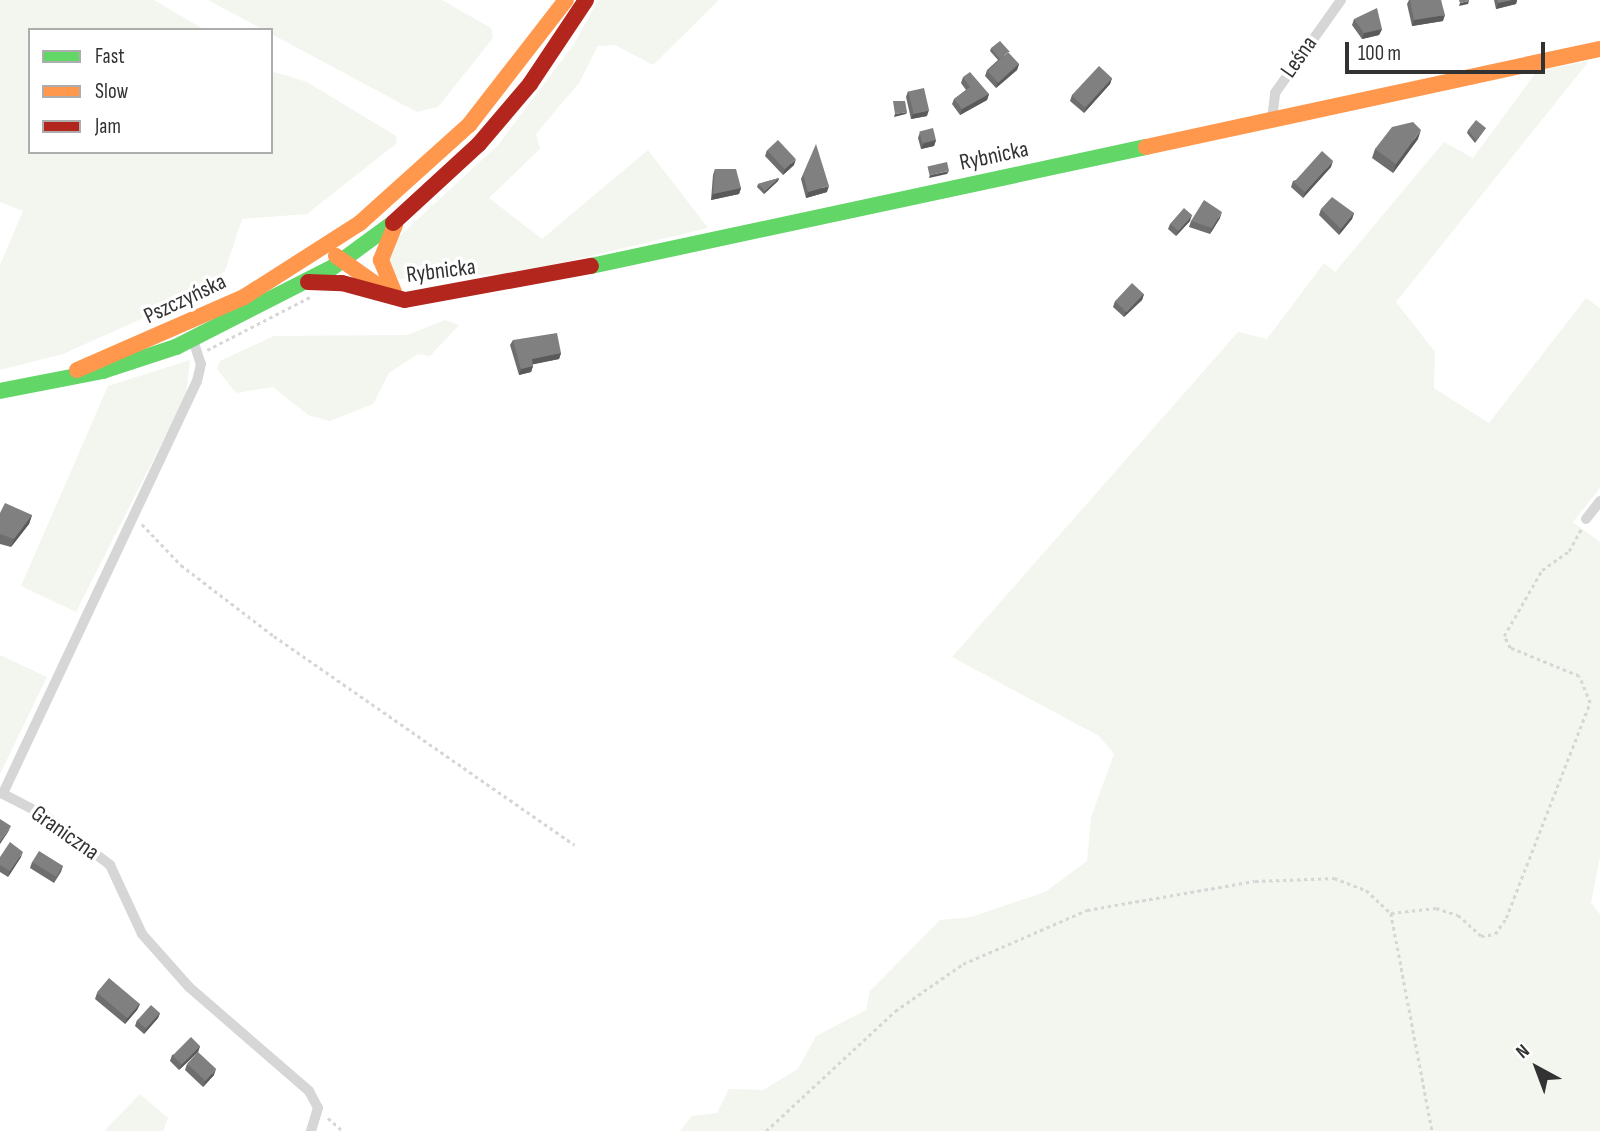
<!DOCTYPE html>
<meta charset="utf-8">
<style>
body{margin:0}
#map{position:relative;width:1600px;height:1131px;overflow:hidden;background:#fff;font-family:"Sofia Sans Condensed",sans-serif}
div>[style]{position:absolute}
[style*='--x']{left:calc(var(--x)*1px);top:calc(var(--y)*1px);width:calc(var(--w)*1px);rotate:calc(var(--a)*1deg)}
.green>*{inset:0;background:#f3f6ee}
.path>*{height:2.5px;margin-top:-1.25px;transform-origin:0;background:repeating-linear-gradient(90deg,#d6d6d6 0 3.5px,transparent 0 7px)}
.street>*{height:10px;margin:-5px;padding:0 5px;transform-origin:5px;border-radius:5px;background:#d6d6d6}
.fast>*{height:16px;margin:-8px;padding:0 8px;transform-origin:8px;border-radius:8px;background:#63d668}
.slow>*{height:16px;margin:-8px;padding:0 8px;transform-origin:8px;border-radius:8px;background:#ff974d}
.jam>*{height:16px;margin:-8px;padding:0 8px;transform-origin:8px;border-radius:8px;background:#b3261e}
.wall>*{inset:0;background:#6e6e6e}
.shaded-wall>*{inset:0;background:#5a5a5a}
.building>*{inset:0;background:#808080;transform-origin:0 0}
span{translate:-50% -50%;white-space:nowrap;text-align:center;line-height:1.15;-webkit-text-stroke:7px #fff;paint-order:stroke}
.street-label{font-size:23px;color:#323232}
.legend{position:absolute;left:28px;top:28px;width:245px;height:126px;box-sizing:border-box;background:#fff;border:2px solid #adadad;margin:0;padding:9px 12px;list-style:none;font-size:21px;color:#323232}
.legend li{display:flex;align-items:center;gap:14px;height:35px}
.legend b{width:35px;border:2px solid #adadad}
.north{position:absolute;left:1502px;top:1033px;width:70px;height:70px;-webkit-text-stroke:5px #fff;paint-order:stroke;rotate:319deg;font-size:19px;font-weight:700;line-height:28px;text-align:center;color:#323232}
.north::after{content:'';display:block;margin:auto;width:24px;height:32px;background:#323232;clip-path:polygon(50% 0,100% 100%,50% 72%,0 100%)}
.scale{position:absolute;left:1345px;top:42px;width:200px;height:32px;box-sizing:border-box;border:4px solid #323232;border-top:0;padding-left:9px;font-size:21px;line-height:24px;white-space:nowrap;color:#323232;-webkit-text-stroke:5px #fff;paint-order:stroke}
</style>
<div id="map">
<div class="green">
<i style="clip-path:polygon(0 0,154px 0,205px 30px,30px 30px,30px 152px,271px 152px,271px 71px,307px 82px,396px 136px,397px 143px,307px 214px,242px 219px,225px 271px,195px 295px,63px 354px,0 370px,0 265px,23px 211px,0 202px)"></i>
<i style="clip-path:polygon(208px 0,442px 0,491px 28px,493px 38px,438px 107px,417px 112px)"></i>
<i style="clip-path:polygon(598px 0,719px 0,653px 65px,615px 45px,598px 46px,579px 83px,536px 134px,540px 149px,489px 198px,542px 239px,648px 150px,708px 228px,519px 273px,398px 279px,386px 256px,393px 242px,498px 145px,574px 44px)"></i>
<i style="clip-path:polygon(1589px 61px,1396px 302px,1435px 352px,1434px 388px,1489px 423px,1586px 298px,1600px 308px,1600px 488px,1573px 522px,1600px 542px,1600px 857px,1591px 903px,1600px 914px,1600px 1131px,680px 1131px,692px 1116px,717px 1113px,729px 1089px,763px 1090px,798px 1069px,816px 1036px,866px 1010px,870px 991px,940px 920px,971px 917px,1045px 892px,1087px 861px,1091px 817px,1114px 754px,1099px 736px,952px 657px,1238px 332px,1267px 339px,1324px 263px,1335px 272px,1444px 142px,1473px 158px,1537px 71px)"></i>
<i style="clip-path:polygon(445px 320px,459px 325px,430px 356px,418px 354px,389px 373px,373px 404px,330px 421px,308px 415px,273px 387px,236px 393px,217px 369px,220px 361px,274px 336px,407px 335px)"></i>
<i style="clip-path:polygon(190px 360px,186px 395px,76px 612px,21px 586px,108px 386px)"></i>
<i style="clip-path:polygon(0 655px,47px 677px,0 774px)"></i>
<i style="clip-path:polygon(140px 1094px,168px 1118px,163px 1131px,104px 1131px)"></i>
</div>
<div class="path">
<i style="--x:207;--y:350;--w:116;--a:-27.2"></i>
<i style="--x:142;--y:524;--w:57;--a:46.4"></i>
<i style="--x:181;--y:565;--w:117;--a:37.4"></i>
<i style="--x:274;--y:636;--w:366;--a:34.8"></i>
<i style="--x:1391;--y:913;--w:45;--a:-6.3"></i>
<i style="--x:1436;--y:908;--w:23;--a:18"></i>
<i style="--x:1458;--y:915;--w:31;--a:42"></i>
<i style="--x:1481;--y:936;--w:14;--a:-8"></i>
<i style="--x:1495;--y:934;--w:19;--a:-55"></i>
<i style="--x:1506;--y:918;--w:231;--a:-68.7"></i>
<i style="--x:1590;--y:703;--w:29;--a:-112"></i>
<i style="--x:1579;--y:676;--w:74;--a:-157.9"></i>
<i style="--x:1510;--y:648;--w:13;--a:-117"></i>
<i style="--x:1504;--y:636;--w:76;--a:-60.1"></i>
<i style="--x:1542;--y:570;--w:33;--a:-35"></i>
<i style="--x:1569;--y:551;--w:25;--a:-61"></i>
<i style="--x:328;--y:1118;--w:20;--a:41"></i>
<i style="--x:766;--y:1131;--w:176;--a:-42.9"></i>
<i style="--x:895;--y:1011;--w:83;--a:-34.7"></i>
<i style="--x:963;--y:964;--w:135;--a:-23.5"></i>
<i style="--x:1087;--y:910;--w:170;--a:-9.8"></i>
<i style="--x:1255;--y:881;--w:79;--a:-2.2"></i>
<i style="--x:1334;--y:878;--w:34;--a:21"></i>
<i style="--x:1366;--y:890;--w:34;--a:43"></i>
<i style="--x:1391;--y:913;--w:222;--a:79.3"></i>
</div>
<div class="street">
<i style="--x:1272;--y:119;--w:26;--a:-83"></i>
<i style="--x:1275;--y:93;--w:114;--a:-54.6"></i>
<i style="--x:193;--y:340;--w:25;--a:72"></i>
<i style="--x:201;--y:364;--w:17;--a:103"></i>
<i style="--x:197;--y:381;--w:456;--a:115.2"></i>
<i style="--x:3;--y:794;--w:48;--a:27.1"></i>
<i style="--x:46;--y:816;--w:81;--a:37.4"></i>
<i style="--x:110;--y:865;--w:76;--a:65.1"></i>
<i style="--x:142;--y:934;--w:71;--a:48.4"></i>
<i style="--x:189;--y:987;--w:159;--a:40.9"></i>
<i style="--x:309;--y:1091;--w:19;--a:62"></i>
<i style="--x:318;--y:1108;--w:24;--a:107"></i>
<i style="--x:1586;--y:519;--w:23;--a:-52"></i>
</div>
<div class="fast">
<i style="--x:591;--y:266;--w:568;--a:-12.1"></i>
<i style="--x:0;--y:391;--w:105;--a:-11"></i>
<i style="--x:103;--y:371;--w:77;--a:-18.2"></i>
<i style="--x:176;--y:347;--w:176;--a:-27"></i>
<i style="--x:333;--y:267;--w:74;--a:-36.3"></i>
</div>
<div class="slow">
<i style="--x:1146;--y:147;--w:464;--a:-12.2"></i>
<i style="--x:395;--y:225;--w:38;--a:112"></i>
<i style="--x:381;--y:260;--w:40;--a:68"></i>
<i style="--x:336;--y:256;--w:71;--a:35.3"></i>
<i style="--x:77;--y:370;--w:182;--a:-23.6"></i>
<i style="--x:244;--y:297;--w:138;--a:-32.5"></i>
<i style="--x:360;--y:223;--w:147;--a:-42"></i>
<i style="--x:469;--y:125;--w:158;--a:-52.2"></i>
</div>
<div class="jam">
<i style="--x:393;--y:223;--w:117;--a:-42.6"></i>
<i style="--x:479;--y:144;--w:79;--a:-49.6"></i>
<i style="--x:530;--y:84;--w:101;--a:-56.3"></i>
<i style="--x:308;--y:282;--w:34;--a:2"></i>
<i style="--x:342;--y:283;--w:65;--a:15.1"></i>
<i style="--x:405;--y:300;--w:189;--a:-10.4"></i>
</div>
<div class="wall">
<i style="clip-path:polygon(1409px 0,1441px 0,1443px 21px,1412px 26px,1407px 4px)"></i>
<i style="clip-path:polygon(1494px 0,1517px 0,1516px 4px,1496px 9px)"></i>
<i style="clip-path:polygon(1354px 19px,1382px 29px,1379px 35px,1362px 39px,1352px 25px)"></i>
<i style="clip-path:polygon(991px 48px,1019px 64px,1017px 70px,996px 88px,985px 76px,987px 70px,998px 60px,990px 51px)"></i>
<i style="clip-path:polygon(963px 77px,989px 94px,987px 100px,960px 115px,952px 104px,954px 99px,966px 90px,961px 83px)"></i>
<i style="clip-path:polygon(1112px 78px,1110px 84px,1084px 113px,1070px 101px,1072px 95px)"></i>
<i style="clip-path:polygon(908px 91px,927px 116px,911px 119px,906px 97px)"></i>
<i style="clip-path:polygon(1486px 128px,1475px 143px,1467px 133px,1468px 130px)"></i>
<i style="clip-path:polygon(920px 132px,936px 140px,934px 146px,921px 149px,918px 138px)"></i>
<i style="clip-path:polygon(1418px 139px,1393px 173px,1372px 158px,1375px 149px)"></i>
<i style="clip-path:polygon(767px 150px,794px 165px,783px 175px,765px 156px)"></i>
<i style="clip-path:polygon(1331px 167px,1303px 198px,1291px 187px,1293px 181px)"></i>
<i style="clip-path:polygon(715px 169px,741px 188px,739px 194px,711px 200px,713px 175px)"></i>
<i style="clip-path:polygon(803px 174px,827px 192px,806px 198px,801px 179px)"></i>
<i style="clip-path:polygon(779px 178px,778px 181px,764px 194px,757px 187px,758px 184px)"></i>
<i style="clip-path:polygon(1321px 209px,1354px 213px,1352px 219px,1339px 235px,1319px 215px)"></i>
<i style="clip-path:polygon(1220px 218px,1210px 234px,1189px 227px,1191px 221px)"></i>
<i style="clip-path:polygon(1190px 221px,1176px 236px,1168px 229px,1170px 224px)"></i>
<i style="clip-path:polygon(1144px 294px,1142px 300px,1124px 317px,1113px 307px,1115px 301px)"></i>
<i style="clip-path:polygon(513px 340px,561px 353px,559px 359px,533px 364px,533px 366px,531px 372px,519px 375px,510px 345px)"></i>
<i style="clip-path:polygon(0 513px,32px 515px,29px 524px,11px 547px,0 544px)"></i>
<i style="clip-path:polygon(0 857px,21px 857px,8px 877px,0 872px)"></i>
<i style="clip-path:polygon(32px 862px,63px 866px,61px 872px,54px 883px,30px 868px)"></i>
<i style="clip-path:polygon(97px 993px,140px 1004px,137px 1010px,125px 1024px,95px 999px)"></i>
<i style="clip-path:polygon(160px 1013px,158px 1018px,144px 1034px,135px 1026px,137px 1020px)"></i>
<i style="clip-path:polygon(200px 1046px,198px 1052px,179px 1070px,170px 1061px,172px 1055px)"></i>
<i style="clip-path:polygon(187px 1064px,214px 1075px,203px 1087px,185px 1070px)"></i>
</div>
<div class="shaded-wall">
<i style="clip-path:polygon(1512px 0,1517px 0,1516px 4px,1496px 9px,1498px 3px)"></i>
<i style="clip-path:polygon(1469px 1px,1468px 4px,1459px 6px,1460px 3px)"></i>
<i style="clip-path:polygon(1445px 15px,1443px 21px,1412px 26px,1414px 20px)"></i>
<i style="clip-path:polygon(1382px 29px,1379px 35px,1362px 39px,1364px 33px)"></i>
<i style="clip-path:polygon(1019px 64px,1017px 70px,996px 88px,998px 82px)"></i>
<i style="clip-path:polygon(1112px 78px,1110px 84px,1084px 113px,1086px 108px)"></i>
<i style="clip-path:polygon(989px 94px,987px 100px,960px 115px,962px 109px)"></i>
<i style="clip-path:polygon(929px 110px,927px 116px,911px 119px,913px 114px)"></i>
<i style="clip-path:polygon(907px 112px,906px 114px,894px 117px,895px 114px)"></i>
<i style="clip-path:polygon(1421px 130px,1418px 139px,1393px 173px,1396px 164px)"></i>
<i style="clip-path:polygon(936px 140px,934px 146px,921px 149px,923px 144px)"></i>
<i style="clip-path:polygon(796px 159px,794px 165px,783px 175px,785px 169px)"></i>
<i style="clip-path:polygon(1333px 161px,1331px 167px,1303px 198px,1305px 192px)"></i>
<i style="clip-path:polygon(949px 171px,947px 174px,929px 178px,930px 175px)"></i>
<i style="clip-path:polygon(779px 178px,778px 181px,764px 194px,765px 191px)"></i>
<i style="clip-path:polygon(829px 186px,827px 192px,806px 198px,808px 192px)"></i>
<i style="clip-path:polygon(741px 188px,739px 194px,711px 200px,713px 194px)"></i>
<i style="clip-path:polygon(1222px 212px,1220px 218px,1210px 234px,1212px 228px)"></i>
<i style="clip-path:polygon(1354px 213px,1352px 219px,1339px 235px,1341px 229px)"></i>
<i style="clip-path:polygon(1192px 215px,1190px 221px,1176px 236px,1178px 231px)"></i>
<i style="clip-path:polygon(1144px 294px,1142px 300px,1124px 317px,1126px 311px)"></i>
<i style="clip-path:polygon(561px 353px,559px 359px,530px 365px,532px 359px)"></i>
<i style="clip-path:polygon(533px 366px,531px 372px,519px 375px,521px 369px)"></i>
<i style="clip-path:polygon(32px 515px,29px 524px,11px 547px,14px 539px)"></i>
<i style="clip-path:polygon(11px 826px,8px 832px,0 844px,0 841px)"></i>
<i style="clip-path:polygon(23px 852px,21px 857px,8px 877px,10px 871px)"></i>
<i style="clip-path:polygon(140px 1004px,137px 1010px,125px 1024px,127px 1018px)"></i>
<i style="clip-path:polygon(160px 1013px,158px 1018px,144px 1034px,146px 1028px)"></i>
<i style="clip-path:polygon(200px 1046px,198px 1052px,179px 1070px,182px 1064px)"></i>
<i style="clip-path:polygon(216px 1069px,214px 1075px,203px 1087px,205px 1082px)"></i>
</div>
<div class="building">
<i style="clip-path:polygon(1410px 0,1441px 0,1445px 15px,1414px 20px)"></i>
<i style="clip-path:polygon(1459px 0,1469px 0,1469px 1px,1460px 3px)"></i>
<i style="clip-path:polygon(1497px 0,1512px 0,1498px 3px)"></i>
<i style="clip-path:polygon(1377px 8px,1382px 29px,1364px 33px,1354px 19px)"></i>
<i style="clip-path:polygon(1000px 41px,1010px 52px,1008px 52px,1000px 59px,991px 48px)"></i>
<i style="left:1008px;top:52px;width:16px;height:28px;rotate:47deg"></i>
<i style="left:1099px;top:66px;width:18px;height:40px;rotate:43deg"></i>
<i style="clip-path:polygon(970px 72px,989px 94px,962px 109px,954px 99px,970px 87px,963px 77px)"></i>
<i style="left:924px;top:88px;width:23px;height:16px;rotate:77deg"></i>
<i style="clip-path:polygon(893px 101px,905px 101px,907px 112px,895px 114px)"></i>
<i style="clip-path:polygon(1476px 120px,1486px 128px,1476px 140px,1468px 130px)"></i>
<i style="clip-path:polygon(1413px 122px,1421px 130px,1396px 164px,1375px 149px,1392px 127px)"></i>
<i style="left:933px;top:128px;width:12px;height:14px;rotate:76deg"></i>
<i style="left:778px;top:140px;width:26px;height:15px;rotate:47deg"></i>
<i style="clip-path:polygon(816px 144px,829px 186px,808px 192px,803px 174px)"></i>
<i style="left:1322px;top:151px;width:15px;height:42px;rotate:42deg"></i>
<i style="left:947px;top:162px;width:9px;height:20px;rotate:77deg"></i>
<i style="clip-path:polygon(715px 169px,736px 169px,741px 188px,713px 194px)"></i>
<i style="clip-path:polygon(779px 178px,765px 191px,758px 184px)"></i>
<i style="clip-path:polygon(1332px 197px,1354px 213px,1341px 229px,1321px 209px)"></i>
<i style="clip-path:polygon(1204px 200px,1222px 212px,1212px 228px,1191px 221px)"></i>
<i style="left:1184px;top:208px;width:11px;height:21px;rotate:41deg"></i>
<i style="left:1132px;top:283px;width:16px;height:25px;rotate:43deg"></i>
<i style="clip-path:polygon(557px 333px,561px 353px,532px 359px,533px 366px,521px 369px,513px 340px)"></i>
<i style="clip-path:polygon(5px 503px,32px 515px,14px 539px,0 534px,0 513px)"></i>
<i style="clip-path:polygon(0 819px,11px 826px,0 841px)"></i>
<i style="clip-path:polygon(10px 842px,23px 852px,10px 871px,0 865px,0 857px)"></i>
<i style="left:39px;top:851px;width:28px;height:13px;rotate:32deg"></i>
<i style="left:109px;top:978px;width:40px;height:19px;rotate:40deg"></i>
<i style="left:151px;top:1005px;width:12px;height:21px;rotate:42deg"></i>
<i style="left:191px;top:1037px;width:13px;height:26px;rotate:45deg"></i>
<i style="left:198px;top:1052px;width:25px;height:16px;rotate:43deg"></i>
</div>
<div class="street-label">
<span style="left:1299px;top:57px;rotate:-55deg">Leśna</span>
<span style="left:994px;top:156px;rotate:-12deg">Rybnicka</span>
<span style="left:441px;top:271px;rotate:-7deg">Rybnicka</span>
<span style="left:185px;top:299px;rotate:-25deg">Pszczyńska</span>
<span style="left:65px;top:833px;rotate:35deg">Graniczna</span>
</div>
<ul class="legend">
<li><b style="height:9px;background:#63d668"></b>Fast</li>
<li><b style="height:9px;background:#ff974d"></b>Slow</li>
<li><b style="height:9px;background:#b3261e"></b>Jam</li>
</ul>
<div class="north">N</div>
<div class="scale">100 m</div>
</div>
